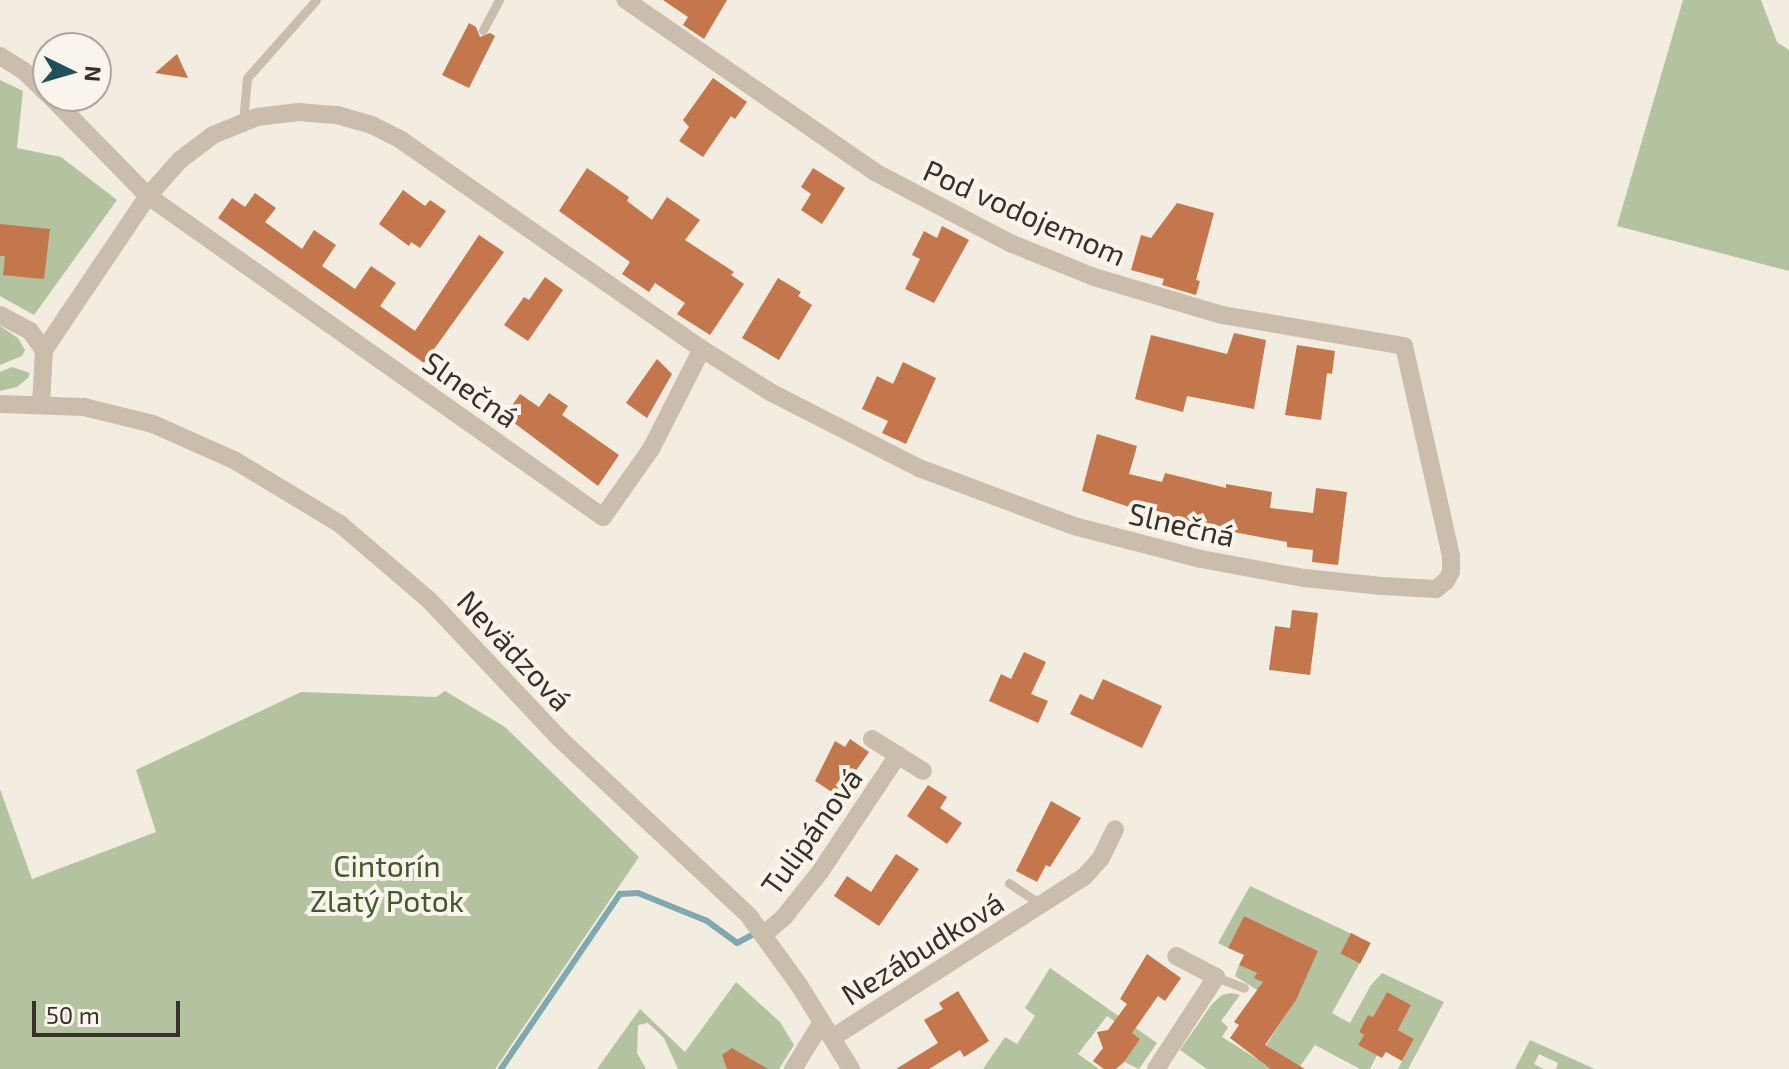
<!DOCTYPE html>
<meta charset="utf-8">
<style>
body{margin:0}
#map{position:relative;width:1789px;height:1069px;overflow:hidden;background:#f3ece0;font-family:"Exo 2",sans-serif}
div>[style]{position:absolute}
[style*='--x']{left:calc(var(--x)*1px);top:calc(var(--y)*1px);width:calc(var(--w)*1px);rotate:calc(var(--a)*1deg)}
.green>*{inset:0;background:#b3c29f}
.stream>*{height:6px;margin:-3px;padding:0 3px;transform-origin:3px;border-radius:3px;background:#7fa9b0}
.building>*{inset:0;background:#c4764c;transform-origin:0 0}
.lane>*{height:9px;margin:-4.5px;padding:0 4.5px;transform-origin:4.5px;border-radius:4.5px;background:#cbbdab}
.street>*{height:18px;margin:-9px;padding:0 9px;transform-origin:9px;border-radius:9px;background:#cbbdab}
span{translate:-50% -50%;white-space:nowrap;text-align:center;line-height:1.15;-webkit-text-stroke:8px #faf5ec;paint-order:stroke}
.street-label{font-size:30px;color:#39302a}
.park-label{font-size:30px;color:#44572e}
.north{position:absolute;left:32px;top:32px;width:80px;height:80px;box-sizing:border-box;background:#faf5ec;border:2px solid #ada69e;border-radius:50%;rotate:95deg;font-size:22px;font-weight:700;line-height:32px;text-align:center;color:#39302a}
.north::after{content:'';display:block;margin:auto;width:28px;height:36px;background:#20515a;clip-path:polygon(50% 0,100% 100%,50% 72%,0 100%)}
.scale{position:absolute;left:32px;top:1001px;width:148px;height:36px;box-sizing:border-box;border:4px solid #39302a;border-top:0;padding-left:10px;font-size:24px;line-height:28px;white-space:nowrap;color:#39302a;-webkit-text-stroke:6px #faf5ec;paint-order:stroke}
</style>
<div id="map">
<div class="green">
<i style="clip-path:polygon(1683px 0,1761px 0,1777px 42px,1789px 50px,1789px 271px,1617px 226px)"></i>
<i style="clip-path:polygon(0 80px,23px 91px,17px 148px,61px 157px,117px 200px,34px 315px,0 296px)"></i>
<i style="clip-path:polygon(0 326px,18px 338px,25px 350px,22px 356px,0 365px)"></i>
<i style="clip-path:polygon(12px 367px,30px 373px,28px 378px,17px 387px,0 391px,0 372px)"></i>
<i style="clip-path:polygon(445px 691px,505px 727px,639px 857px,495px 1069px,0 1069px,0 789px,32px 879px,156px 832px,136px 770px,301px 692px,436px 697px)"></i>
<i style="clip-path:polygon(1250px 886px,1371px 943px,1332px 1013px,1350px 1023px,1371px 985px,1382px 973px,1444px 1002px,1408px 1069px,1398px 1069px,1414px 1039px,1398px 1030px,1411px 1005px,1387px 992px,1373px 1017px,1368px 1015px,1359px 1032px,1364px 1035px,1358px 1045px,1377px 1055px,1370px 1069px,1360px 1069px,1315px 1045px,1298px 1069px,1207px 1069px,1180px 1050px,1212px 1004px,1222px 995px,1232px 993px,1240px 995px,1221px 1021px,1228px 1027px,1222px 1037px,1257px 1059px,1289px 1010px,1235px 976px,1239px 965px,1257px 973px,1255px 977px,1299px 992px,1318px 951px,1244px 916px,1228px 948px,1218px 943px)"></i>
<i style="clip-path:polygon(1050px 968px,1157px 1043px,1139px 1069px,1124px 1062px,1140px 1039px,1107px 1016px,1078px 1054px,1099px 1069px,983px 1069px,1005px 1037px,1017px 1044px,1035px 1016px,1025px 1008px)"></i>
<i style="clip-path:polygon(736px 982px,780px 1022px,794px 1045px,779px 1069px,678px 1069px,664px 1038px,648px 1023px,638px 1025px,637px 1053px,646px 1069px,597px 1069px,640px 1009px,685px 1052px)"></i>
<i style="clip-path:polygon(1530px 1040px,1595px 1069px,1556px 1069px,1558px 1063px,1539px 1054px,1534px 1064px,1544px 1069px,1515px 1069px)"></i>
</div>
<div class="stream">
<i style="--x:501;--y:1069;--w:212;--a:-55.8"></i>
<i style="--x:620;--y:894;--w:18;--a:-3"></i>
<i style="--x:638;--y:893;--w:74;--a:22.1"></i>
<i style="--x:707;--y:921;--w:37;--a:36"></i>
<i style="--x:737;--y:943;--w:17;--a:-28"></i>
</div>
<div class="building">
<i style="clip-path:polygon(663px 0,727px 0,704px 39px,683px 25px,688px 17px)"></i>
<i style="clip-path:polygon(469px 23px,476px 27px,480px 37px,490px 33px,495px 36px,469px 88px,442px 75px)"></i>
<i style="clip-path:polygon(177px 54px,188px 78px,155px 73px)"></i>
<i style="clip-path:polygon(713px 78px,747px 102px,735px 119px,731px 116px,703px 157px,679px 141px,689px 127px,683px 120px)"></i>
<i style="clip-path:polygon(587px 168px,629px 197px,627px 201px,652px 220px,667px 197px,700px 220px,685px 240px,734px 272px,731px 275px,744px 284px,710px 335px,677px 314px,685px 303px,655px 283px,649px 292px,622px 274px,630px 262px,559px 211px)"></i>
<i style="clip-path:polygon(813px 168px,845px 188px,822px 224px,801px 210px,811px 194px,801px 187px)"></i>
<i style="clip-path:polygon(403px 190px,425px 206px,430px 200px,446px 211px,420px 248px,411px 242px,409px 246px,379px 224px)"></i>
<i style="clip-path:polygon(255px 193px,276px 208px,265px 222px,302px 249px,314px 230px,336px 245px,322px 266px,355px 289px,371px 266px,396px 283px,380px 306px,415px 331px,479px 235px,504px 252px,424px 363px,218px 218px,232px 198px,245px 207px)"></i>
<i style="clip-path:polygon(1177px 203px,1214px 213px,1196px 280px,1200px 281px,1196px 295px,1162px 285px,1164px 279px,1131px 270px,1141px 235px,1151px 238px)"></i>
<i style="clip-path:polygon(0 224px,50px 229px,44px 279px,3px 275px,5px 256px,0 256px)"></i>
<i style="clip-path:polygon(942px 226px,969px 240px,934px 303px,905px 289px,920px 259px,912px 255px,924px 231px,937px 238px)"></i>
<i style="clip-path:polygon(545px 277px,563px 290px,528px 341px,504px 325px,524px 297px,529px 300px)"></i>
<i style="clip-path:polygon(778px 278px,801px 292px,798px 296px,812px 305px,779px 360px,742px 338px)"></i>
<i style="clip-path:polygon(1234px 333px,1266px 340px,1254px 409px,1187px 396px,1183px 412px,1135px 399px,1151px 335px,1227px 354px)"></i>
<i style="clip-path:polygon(1297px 345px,1335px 351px,1332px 374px,1327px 373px,1321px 420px,1285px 415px)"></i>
<i style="clip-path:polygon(657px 359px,672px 374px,647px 418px,626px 403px)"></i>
<i style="clip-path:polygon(903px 362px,936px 378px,906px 444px,882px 433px,888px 421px,862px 409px,877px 376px,893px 384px)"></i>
<i style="clip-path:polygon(549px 393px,568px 406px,562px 415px,619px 455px,598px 486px,505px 416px,520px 394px,539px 407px)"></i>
<i style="clip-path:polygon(1097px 434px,1137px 446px,1129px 474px,1162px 482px,1165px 473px,1226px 488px,1226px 484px,1272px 492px,1270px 508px,1313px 513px,1316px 488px,1347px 492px,1338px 565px,1312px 562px,1313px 550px,1287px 547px,1287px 542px,1143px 515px,1144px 512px,1082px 491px)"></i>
<i style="clip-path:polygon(1292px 610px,1318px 613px,1310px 675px,1269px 670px,1275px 626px,1290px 628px)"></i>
<i style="clip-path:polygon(1024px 652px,1046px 662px,1031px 694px,1048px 701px,1038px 723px,989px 701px,1001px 674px,1011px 679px)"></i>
<i style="clip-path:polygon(1103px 679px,1162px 706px,1142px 748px,1070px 714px,1080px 694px,1093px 700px)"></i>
<i style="clip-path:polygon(850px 739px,869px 752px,838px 796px,815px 781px,835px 741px,845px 747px)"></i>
<i style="clip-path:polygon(928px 785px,947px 797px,940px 808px,962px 823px,947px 844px,907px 816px)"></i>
<i style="clip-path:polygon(1051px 801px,1081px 818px,1050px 867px,1046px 865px,1037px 882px,1016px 871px)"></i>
<i style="clip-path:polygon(896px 854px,919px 869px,879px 926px,834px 896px,847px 876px,871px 892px)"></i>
<i style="clip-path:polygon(1244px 916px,1318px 951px,1296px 1000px,1265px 1045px,1305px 1069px,1271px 1069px,1230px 1038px,1239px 1025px,1234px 1022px,1263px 982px,1254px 978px,1257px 973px,1239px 965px,1244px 955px,1228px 948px)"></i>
<i style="left:1351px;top:933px;width:22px;height:23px;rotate:27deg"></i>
<i style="clip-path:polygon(1147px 954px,1181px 978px,1165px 1001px,1158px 996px,1132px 1033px,1140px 1039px,1124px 1062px,1116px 1069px,1104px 1069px,1093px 1061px,1103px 1048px,1097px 1032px,1108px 1030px,1127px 1004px,1120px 999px)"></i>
<i style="clip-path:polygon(958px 991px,989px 1041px,964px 1057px,960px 1050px,929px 1069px,896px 1069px,938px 1043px,924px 1020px,943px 1009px,939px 1003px)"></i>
<i style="clip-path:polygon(1387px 992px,1411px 1005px,1398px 1030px,1414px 1039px,1402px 1061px,1386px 1052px,1382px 1058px,1358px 1045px,1364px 1035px,1359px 1032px,1368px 1015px,1373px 1017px)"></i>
<i style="clip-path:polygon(732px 1048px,768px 1069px,727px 1069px,722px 1055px)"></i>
</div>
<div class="lane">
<i style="--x:483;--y:30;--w:34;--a:-62"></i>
<i style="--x:243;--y:122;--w:44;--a:-84.8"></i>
<i style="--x:247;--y:78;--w:104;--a:-48.5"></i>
<i style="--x:1009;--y:883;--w:40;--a:34"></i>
<i style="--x:1216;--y:977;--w:30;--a:21"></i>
</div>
<div class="street">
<i style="--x:0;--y:56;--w:28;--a:32"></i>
<i style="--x:24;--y:71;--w:33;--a:44"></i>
<i style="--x:50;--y:96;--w:140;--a:45.6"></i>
<i style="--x:148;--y:196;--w:557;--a:35.2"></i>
<i style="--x:603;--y:517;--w:83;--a:-54.8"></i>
<i style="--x:651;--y:449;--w:112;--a:-63"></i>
<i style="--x:0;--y:315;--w:34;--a:28"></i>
<i style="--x:30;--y:331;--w:24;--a:54"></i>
<i style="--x:44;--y:350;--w:53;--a:93.2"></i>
<i style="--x:44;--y:350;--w:186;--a:-56"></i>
<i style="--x:148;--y:196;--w:48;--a:-48.4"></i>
<i style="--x:180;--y:160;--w:41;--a:-37.1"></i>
<i style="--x:213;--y:135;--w:48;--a:-22.2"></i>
<i style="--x:257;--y:117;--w:42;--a:-6.8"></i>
<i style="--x:299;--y:112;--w:38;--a:5"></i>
<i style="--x:337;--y:115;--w:36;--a:16"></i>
<i style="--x:372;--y:125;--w:33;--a:27"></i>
<i style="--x:401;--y:140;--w:366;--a:34.8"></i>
<i style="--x:702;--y:349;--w:83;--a:32.2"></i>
<i style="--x:772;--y:393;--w:165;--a:27"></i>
<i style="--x:919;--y:468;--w:165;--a:20.5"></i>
<i style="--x:1074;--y:526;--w:131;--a:14.6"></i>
<i style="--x:1201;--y:559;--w:105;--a:10.5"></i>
<i style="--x:1304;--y:578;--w:78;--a:5.9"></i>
<i style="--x:1382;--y:586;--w:54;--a:3.2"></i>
<i style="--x:1436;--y:589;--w:13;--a:-39"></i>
<i style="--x:1446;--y:581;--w:10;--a:-61"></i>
<i style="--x:1451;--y:572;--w:16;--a:-90"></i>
<i style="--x:1451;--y:556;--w:215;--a:-102.6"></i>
<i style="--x:1404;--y:346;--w:185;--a:-170.3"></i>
<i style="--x:1222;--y:315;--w:134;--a:-163.5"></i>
<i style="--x:1094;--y:277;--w:91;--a:-158"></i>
<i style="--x:1010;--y:243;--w:153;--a:-152.3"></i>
<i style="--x:875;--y:172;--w:303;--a:-145.4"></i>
<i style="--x:0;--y:404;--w:84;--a:2"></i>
<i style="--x:84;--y:407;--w:71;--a:13.8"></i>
<i style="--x:153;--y:424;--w:89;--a:24"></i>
<i style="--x:234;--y:460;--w:124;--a:31.1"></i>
<i style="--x:340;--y:524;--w:118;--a:40.5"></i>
<i style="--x:430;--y:601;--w:187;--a:46.7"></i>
<i style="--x:558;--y:737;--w:262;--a:43.1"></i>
<i style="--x:749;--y:916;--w:85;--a:54.1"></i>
<i style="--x:799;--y:985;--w:99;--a:58.2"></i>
<i style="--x:872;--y:739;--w:60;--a:32.1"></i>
<i style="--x:764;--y:934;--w:26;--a:-40"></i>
<i style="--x:784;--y:917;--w:58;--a:-51.3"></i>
<i style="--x:820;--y:872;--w:141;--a:-56.3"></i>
<i style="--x:832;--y:1038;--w:299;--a:-32.6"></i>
<i style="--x:1084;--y:877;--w:25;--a:-48"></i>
<i style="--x:1101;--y:858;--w:32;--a:-64"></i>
<i style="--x:793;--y:1069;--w:55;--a:-58.3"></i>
<i style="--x:1156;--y:1069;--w:110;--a:-56.9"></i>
<i style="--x:1216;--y:977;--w:45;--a:-152.3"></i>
</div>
<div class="street-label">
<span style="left:1025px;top:212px;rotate:24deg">Pod vodojemom</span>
<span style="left:471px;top:389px;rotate:35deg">Slnečná</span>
<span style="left:1182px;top:524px;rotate:13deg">Slnečná</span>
<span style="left:515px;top:650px;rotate:47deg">Nevädzová</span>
<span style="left:811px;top:831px;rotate:-54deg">Tulipánová</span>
<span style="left:922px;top:948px;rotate:-32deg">Nezábudková</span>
</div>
<div class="park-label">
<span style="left:387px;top:882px">Cintorín<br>Zlatý Potok</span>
</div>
<div class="north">N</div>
<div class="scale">50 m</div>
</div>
